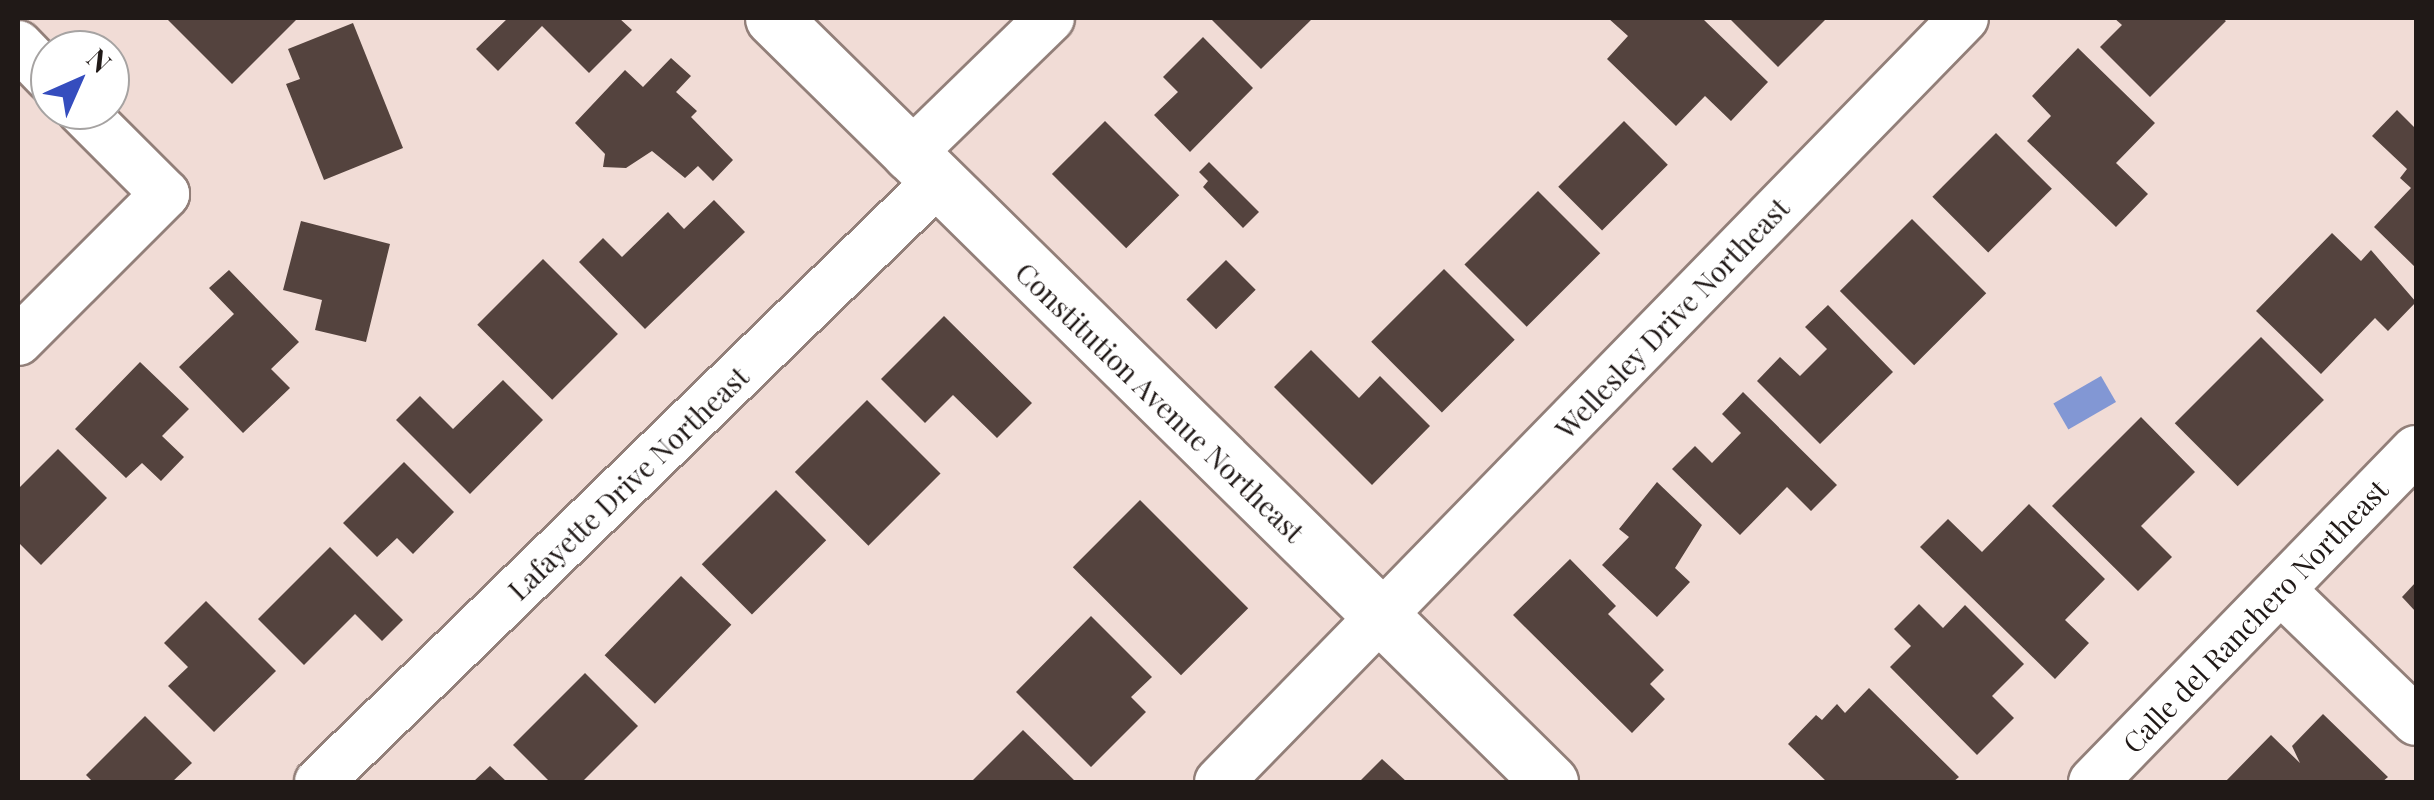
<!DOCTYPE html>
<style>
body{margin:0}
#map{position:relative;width:2434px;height:800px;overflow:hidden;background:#f1dcd6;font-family:"Playfair Display",serif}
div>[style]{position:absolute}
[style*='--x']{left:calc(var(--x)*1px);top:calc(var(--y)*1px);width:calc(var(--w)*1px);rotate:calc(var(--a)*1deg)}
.water>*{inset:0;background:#8297d4;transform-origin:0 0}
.building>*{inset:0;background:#54433e;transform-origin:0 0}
.roads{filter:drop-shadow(2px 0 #927f79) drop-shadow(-2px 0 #927f79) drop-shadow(0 2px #927f79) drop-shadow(0 -2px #927f79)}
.minor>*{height:48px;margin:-24px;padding:0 24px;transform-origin:24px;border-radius:24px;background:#fff}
.tertiary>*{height:55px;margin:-27.5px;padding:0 27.5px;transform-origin:27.5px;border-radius:27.5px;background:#fff}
span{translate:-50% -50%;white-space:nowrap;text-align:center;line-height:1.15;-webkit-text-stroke:10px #fff;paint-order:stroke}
.street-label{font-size:28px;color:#201917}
.frame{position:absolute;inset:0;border:20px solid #201917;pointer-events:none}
.north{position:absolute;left:30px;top:30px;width:100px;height:100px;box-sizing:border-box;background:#fff;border:2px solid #a6a3a2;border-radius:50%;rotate:45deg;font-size:28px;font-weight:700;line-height:40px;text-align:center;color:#201917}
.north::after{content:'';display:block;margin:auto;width:35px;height:45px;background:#354dbe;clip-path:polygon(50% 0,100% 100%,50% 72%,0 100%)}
</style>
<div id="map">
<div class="water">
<i style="left:2101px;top:376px;width:30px;height:55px;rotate:60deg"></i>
</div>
<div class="building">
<i style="clip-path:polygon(166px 18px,298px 18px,232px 84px)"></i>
<i style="clip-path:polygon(508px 18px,619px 18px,632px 30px,589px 73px,542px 26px,498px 71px,476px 49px)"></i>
<i style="clip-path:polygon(1210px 18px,1313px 18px,1261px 69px)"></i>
<i style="clip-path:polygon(1608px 18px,1702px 18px,1768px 82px,1731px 121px,1705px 96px,1676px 126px,1607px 59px,1628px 36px)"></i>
<i style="clip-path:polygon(1729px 18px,1827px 18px,1778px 67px)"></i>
<i style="clip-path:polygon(2114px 18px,2222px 18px,2226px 21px,2150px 97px,2100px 47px,2122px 25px)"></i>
<i style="clip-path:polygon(353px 23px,403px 148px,324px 180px,286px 84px,300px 79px,288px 49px)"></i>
<i style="clip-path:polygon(1203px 37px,1253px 88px,1190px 152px,1154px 115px,1178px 92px,1163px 77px)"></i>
<i style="clip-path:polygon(2078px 48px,2155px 123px,2116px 163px,2148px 194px,2116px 227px,2027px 141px,2051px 116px,2032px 96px)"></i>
<i style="clip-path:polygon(671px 58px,691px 76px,676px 92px,697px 111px,691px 117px,733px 160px,713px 181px,698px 166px,685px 178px,652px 151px,626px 168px,603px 167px,605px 154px,575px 123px,625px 70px,643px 87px)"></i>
<i style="clip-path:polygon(2397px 110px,2416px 129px,2416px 268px,2374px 227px,2411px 188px,2400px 178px,2407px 169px,2372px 136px)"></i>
<i style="left:1105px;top:121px;width:105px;height:75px;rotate:45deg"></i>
<i style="left:1624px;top:121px;width:62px;height:93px;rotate:45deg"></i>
<i style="left:1996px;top:133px;width:79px;height:90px;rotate:45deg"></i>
<i style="clip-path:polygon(1209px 162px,1259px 212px,1243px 228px,1203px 187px,1208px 181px,1199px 172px)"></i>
<i style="left:1538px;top:191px;width:88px;height:104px;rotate:45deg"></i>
<i style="clip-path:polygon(714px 200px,745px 232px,645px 329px,579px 262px,603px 238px,622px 257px,668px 212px,684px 229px)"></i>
<i style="left:1912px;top:219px;width:105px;height:102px;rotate:45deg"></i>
<i style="clip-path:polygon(301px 221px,390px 244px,366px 342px,315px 330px,322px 300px,283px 290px)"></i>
<i style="clip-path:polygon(2332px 233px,2361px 261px,2371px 250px,2416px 302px,2388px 331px,2375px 318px,2321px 374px,2256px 311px)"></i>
<i style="left:543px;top:259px;width:106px;height:93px;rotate:45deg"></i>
<i style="left:1226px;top:260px;width:42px;height:56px;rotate:45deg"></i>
<i style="left:1444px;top:269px;width:100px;height:103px;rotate:45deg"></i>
<i style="clip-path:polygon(229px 270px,299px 342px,271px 369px,290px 388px,243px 433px,179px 367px,234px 314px,209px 288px)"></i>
<i style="clip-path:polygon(1828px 305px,1893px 372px,1820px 444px,1757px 381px,1780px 357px,1800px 376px,1827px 349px,1805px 327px)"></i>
<i style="clip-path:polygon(944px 316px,1032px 403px,997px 438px,953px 395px,925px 423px,881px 379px)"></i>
<i style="left:2261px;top:337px;width:89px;height:122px;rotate:45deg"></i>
<i style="clip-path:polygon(1311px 350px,1359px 398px,1380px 376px,1430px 426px,1372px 485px,1274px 387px)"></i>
<i style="clip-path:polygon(140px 362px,189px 409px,162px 436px,184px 457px,161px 481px,142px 463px,126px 478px,75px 429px)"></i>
<i style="clip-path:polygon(503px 380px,543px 420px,470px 494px,396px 420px,420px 396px,453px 429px)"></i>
<i style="clip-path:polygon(1743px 392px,1837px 485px,1811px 511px,1787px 487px,1740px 535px,1672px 469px,1695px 446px,1712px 463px,1741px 433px,1722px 414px)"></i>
<i style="left:867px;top:400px;width:104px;height:102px;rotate:45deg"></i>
<i style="clip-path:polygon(2141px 417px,2195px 472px,2141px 526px,2172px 557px,2138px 591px,2052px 506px)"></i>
<i style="clip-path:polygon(58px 449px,107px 498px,41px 565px,18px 542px,18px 489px)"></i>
<i style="clip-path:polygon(404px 462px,454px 512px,413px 554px,397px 538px,377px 557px,343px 523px)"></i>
<i style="clip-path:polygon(1657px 482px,1702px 525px,1675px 568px,1690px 582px,1657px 617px,1602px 565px,1629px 537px,1619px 529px)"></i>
<i style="left:776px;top:490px;width:71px;height:105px;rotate:45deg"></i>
<i style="left:1140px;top:500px;width:153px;height:95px;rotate:45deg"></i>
<i style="clip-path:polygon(2029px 504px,2105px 579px,2065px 620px,2089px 643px,2055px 679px,1920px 547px,1948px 519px,1982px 552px)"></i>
<i style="clip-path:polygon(330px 547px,403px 620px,382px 641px,355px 614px,304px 665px,258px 619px)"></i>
<i style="clip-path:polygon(1570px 559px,1616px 606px,1608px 614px,1664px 670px,1650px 684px,1665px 699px,1632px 733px,1513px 615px)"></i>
<i style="left:681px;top:576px;width:70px;height:110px;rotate:44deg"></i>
<i style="clip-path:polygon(2416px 582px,2416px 612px,2402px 597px)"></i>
<i style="clip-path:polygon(206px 601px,276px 671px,214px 732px,168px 686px,188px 667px,164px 643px)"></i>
<i style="clip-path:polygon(1919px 604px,1943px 628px,1965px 605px,2024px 664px,1992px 696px,2014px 718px,1977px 755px,1890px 667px,1911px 646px,1894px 629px)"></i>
<i style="clip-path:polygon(1091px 616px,1152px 677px,1131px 697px,1146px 712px,1091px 767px,1016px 692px)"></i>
<i style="clip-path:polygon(585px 673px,638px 726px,582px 782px,550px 782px,513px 745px)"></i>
<i style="clip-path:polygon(1869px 688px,1959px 777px,1953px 782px,1827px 782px,1788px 744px,1816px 715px,1822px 720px,1837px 704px,1845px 713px)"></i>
<i style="clip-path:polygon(2323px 714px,2388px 777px,2382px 782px,2225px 782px,2271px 735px,2300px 763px,2292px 746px)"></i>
<i style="clip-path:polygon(145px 716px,192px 763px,172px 782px,93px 782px,86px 775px)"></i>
<i style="clip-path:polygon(1023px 730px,1076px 782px,971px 782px)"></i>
<i style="clip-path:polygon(1382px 759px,1407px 782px,1359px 782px)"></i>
<i style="clip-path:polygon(490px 766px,507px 782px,473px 782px)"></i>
</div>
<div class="roads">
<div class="minor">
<i style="--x:18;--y:45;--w:46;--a:45.9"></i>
<i style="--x:908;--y:156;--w:198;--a:-44.2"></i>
<i style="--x:18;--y:341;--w:208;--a:-45"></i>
<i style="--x:165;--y:194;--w:119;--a:-135"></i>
<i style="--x:2281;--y:590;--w:188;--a:44.1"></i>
<i style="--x:319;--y:782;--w:860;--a:-44.15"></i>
<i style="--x:1219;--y:782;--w:1067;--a:-45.72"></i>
<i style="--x:2093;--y:782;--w:463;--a:-45.8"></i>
</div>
<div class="tertiary">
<i style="--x:773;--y:18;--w:1090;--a:44.52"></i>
</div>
</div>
<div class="street-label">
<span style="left:1672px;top:318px;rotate:-46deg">Wellesley Drive Northeast</span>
<span style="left:1160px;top:402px;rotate:44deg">Constitution Avenue Northeast</span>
<span style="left:628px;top:483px;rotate:-44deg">Lafayette Drive Northeast</span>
<span style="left:2255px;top:616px;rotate:-46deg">Calle del Ranchero Northeast</span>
</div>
<div class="frame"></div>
<div class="north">N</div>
</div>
